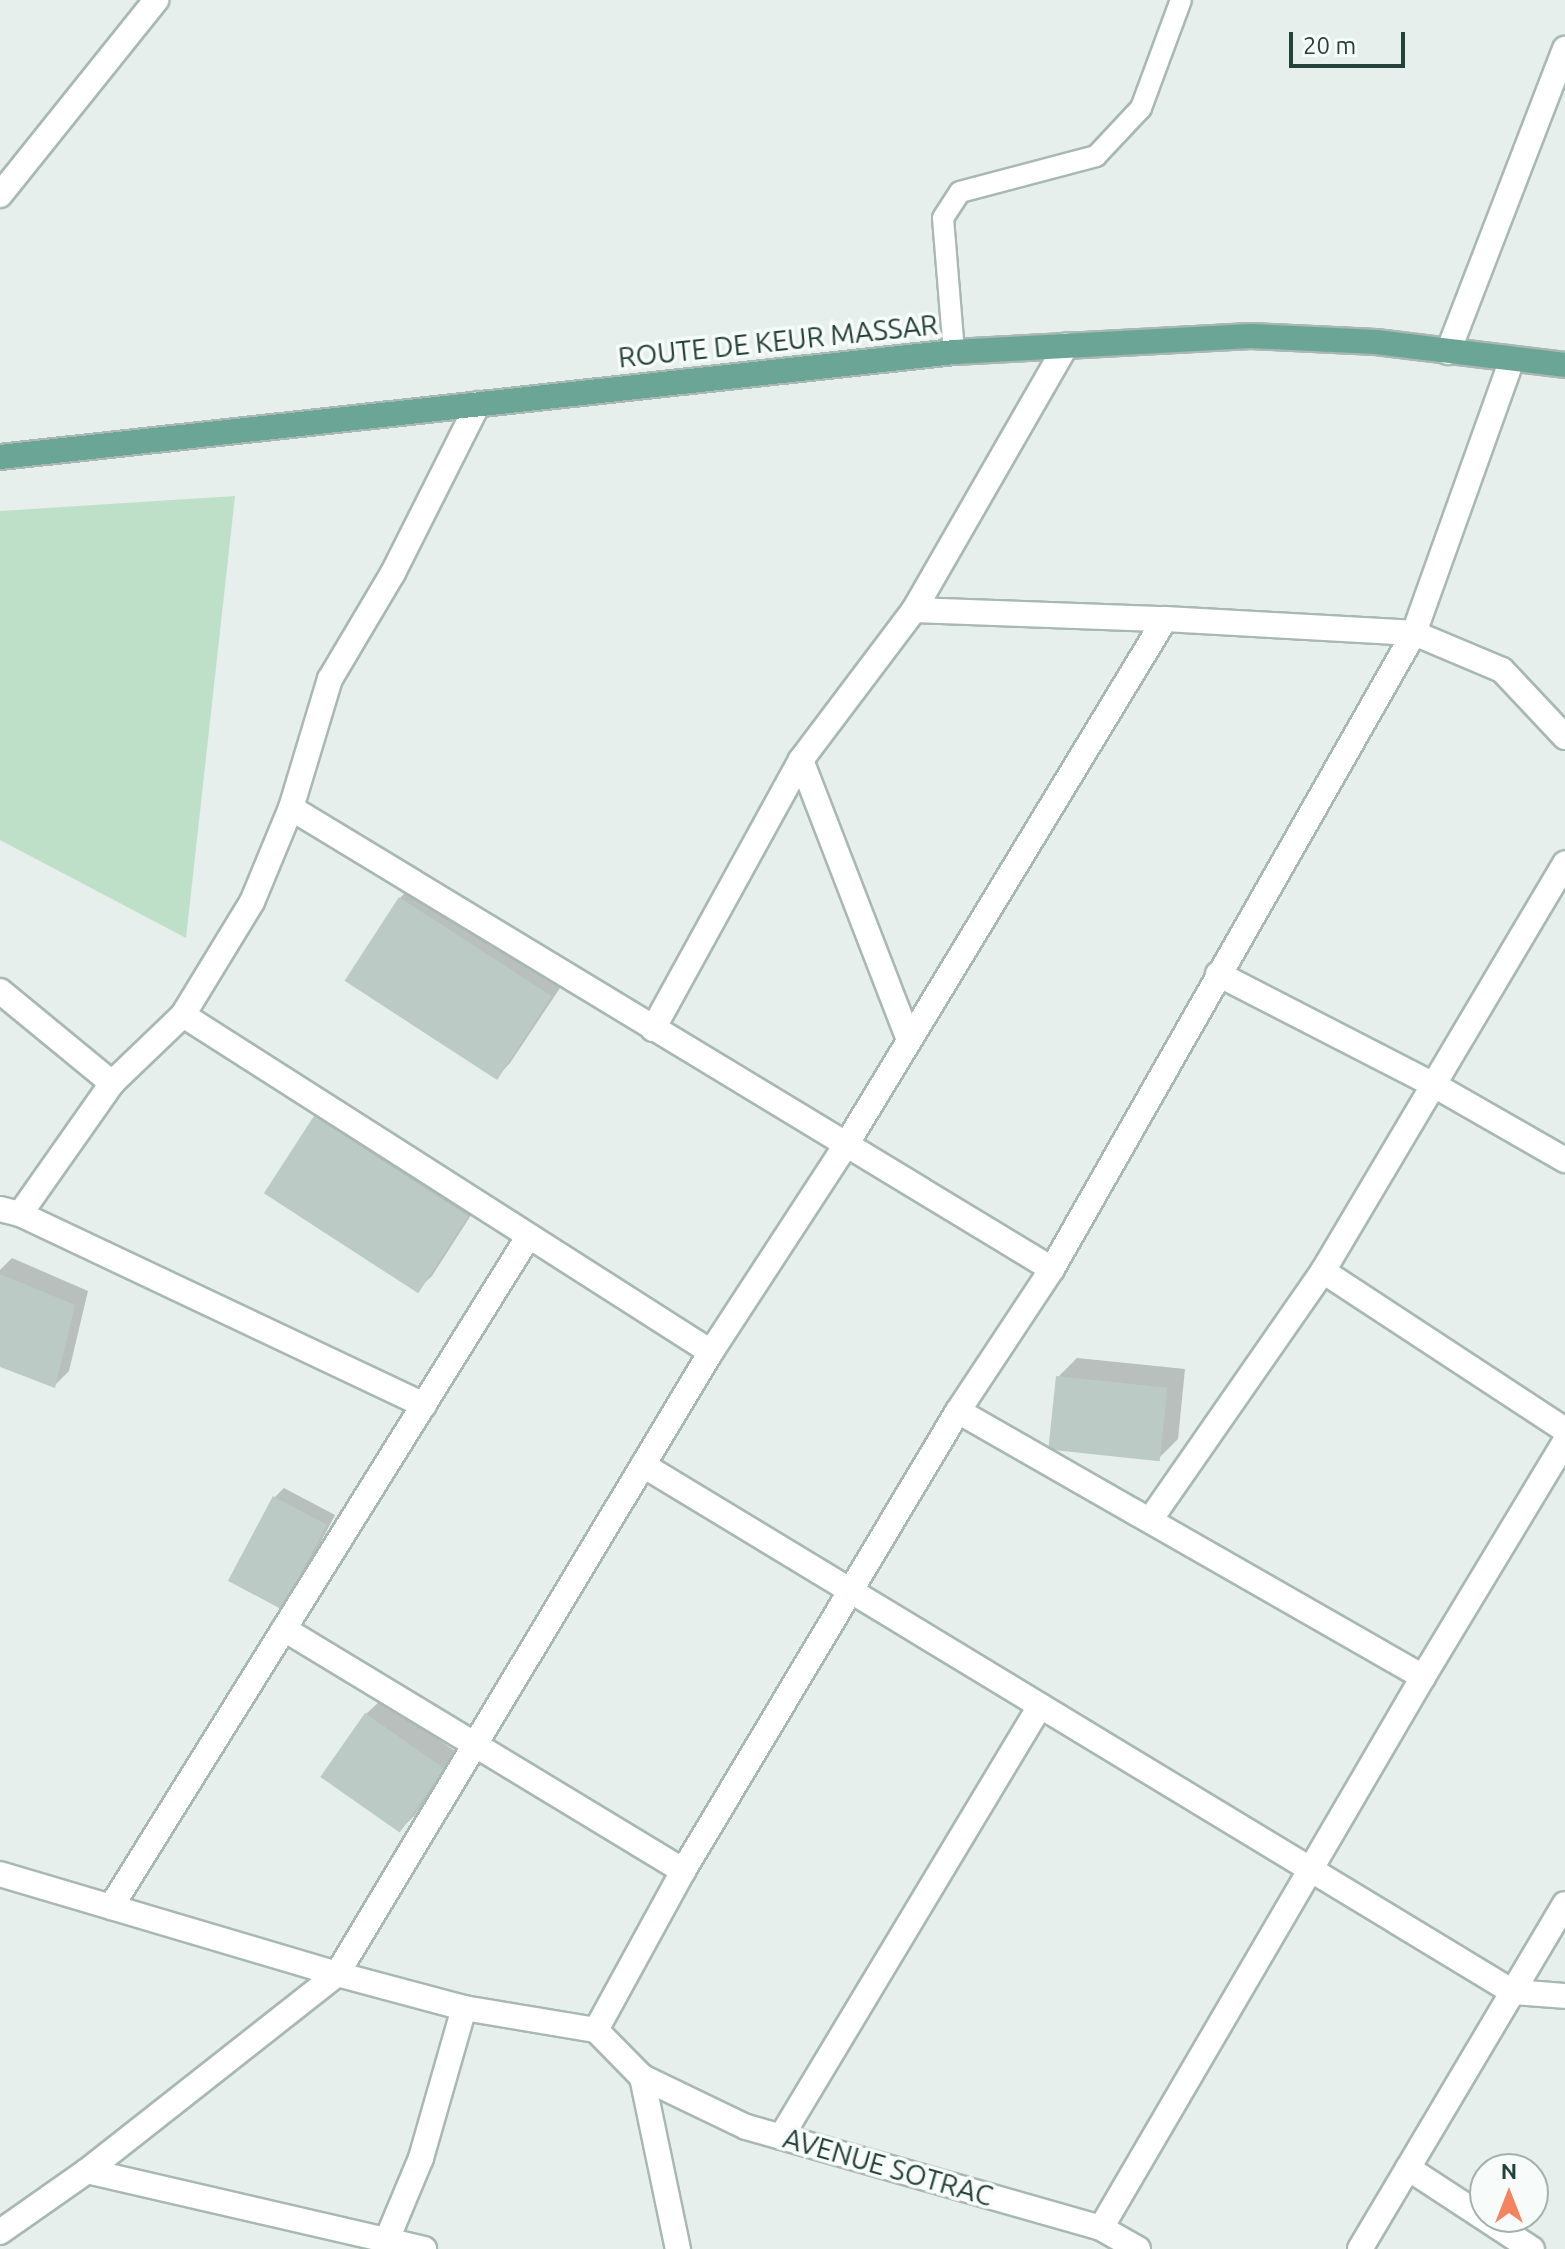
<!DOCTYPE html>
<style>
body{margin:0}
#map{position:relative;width:1565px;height:2249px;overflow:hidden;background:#e6efeb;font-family:Ubuntu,sans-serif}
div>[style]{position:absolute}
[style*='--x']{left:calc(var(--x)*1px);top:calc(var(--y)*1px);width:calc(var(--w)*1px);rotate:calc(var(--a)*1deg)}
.green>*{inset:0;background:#bfe0c8}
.shadow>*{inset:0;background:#0003}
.building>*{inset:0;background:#bbcac4;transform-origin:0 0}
.roads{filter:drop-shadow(2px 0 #a8b8b2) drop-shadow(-2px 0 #a8b8b2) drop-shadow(0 2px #a8b8b2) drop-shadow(0 -2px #a8b8b2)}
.service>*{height:20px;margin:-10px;padding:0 10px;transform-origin:10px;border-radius:10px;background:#fff}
.minor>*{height:24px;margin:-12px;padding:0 12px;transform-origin:12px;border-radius:12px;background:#fff}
.tertiary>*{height:24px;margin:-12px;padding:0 12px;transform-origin:12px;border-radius:12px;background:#fff}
.primary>*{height:24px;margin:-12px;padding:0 12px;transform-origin:12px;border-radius:12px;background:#6aa596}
span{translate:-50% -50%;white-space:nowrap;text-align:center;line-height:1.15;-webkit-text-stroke:7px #f7fbf9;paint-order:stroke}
.street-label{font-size:28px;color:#24423a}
.north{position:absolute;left:1469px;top:2153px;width:80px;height:80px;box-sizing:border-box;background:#f7fbf9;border:2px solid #a3b1ad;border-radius:50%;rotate:0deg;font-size:22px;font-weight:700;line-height:32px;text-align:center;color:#24423a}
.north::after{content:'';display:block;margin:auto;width:28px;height:36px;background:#f4845f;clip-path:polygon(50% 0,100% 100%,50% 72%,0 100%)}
.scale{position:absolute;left:1289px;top:32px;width:116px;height:36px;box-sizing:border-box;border:4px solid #24423a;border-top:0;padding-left:10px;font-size:24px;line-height:28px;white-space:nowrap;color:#24423a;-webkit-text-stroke:6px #f7fbf9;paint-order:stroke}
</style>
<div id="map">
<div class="green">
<i style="clip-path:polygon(235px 496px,186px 938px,0 840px,0 511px)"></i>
</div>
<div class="shadow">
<i style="clip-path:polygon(414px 884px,564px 982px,510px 1063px,496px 1078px,400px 898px)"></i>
<i style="clip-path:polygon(330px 1103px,480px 1201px,432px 1276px,417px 1290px,316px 1118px)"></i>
<i style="clip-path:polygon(12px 1258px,88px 1291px,69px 1371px,54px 1386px,0 1365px,0 1270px)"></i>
<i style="clip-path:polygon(1077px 1358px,1185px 1369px,1178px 1439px,1159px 1458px,1058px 1377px)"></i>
<i style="clip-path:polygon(284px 1488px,335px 1515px,291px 1598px,281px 1607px,275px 1497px)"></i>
<i style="clip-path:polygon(381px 1700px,458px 1753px,415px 1815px,401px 1829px,366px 1714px)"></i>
</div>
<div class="building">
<i style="left:399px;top:897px;width:182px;height:100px;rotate:33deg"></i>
<i style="left:314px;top:1116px;width:184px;height:92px;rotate:33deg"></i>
<i style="clip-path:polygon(0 1274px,75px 1305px,55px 1388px,0 1367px)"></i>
<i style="left:1056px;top:1376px;width:112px;height:74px;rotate:6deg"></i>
<i style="left:273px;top:1496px;width:61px;height:96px;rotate:28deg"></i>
<i style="left:365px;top:1713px;width:97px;height:78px;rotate:35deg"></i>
</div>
<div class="roads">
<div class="service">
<i style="--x:954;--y:352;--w:134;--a:-94.7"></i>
<i style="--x:943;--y:218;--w:31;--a:-57"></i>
<i style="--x:960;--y:192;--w:141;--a:-14.8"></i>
<i style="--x:1096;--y:156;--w:66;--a:-46.8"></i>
<i style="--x:1141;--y:108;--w:115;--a:-69.7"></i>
</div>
<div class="minor">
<i style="--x:0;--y:195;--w:250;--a:-51.3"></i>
<i style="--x:1448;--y:352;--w:325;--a:-68.9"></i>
<i style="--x:914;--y:610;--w:251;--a:2.1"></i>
<i style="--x:1165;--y:619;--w:249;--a:3.2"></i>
<i style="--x:1414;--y:633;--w:95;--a:22.8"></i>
<i style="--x:1502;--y:670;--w:92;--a:46.8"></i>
<i style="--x:801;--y:760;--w:298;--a:68.9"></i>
<i style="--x:291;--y:808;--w:890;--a:31.21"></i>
<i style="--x:1218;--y:974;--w:243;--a:27.2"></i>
<i style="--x:1434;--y:1085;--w:151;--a:29.8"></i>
<i style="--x:0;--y:991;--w:145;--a:39.4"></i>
<i style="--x:183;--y:1015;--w:626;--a:32.55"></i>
<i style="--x:653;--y:1029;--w:307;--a:-61.2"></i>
<i style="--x:801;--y:760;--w:188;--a:-53"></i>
<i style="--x:914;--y:610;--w:305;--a:-60.1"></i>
<i style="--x:0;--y:1209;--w:21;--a:14"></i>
<i style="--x:20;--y:1214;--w:447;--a:25.3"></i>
<i style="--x:20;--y:1214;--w:160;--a:-54.9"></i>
<i style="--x:112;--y:1083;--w:98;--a:-43.8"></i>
<i style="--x:183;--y:1015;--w:132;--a:-58.6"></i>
<i style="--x:252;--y:902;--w:102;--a:-67.5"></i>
<i style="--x:291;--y:808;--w:135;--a:-73.2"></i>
<i style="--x:330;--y:679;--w:123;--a:-59.3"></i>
<i style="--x:393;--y:573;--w:189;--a:-63.3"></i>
<i style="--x:1323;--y:1271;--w:290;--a:33.3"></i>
<i style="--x:958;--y:1411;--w:536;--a:29.77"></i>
<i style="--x:643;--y:1465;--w:1017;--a:31.21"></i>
<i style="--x:1513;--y:1992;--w:52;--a:4.4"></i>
<i style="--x:1150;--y:1520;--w:303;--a:-55.2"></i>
<i style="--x:1323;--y:1271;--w:474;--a:-59.3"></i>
<i style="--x:284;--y:1629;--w:467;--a:31.2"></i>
<i style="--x:0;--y:1874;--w:352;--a:16.5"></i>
<i style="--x:337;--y:1974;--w:131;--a:15"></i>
<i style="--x:464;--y:2008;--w:134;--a:9.5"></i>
<i style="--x:111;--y:1907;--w:789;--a:-58.1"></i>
<i style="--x:642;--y:2077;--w:176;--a:78.2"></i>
<i style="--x:781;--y:2137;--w:503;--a:-59"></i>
<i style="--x:1408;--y:2168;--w:148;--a:33.2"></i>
<i style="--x:87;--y:2171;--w:346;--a:13"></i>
<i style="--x:1101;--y:2228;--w:638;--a:-59.7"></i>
<i style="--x:1423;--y:1677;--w:275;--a:-58.9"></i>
<i style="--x:0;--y:2232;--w:106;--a:-35"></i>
<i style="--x:87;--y:2171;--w:318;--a:-38.2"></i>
<i style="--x:337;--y:1974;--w:726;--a:-58.98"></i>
<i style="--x:711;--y:1352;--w:247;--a:-56.9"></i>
<i style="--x:846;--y:1145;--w:615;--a:-58.76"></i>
<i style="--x:383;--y:2249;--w:99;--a:-67.3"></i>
<i style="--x:421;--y:2158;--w:156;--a:-74"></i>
<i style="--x:1360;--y:2249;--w:401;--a:-59.3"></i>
</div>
<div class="tertiary">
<i style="--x:1138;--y:2249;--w:43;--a:-150.4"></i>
<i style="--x:1101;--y:2228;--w:369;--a:-164.1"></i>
<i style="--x:746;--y:2127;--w:115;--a:-154.3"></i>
<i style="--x:642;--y:2077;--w:66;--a:-134.4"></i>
<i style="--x:596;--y:2030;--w:181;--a:-61.3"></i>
<i style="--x:683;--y:1871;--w:536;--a:-59.13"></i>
<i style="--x:958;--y:1411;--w:170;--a:-56.5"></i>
<i style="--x:1052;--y:1269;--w:732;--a:-60.35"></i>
<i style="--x:1414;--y:633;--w:290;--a:-70.3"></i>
</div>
<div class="primary">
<i style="--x:0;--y:457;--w:960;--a:-6.28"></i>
<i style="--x:954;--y:352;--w:297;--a:-3.1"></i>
<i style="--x:1251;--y:336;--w:125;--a:2.7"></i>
<i style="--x:1376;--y:342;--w:190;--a:6.9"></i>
</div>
</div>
<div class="street-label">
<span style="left:778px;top:341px;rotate:-6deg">ROUTE DE KEUR MASSAR</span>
<span style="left:888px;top:2167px;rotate:16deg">AVENUE SOTRAC</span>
</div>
<div class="north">N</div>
<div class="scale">20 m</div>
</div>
